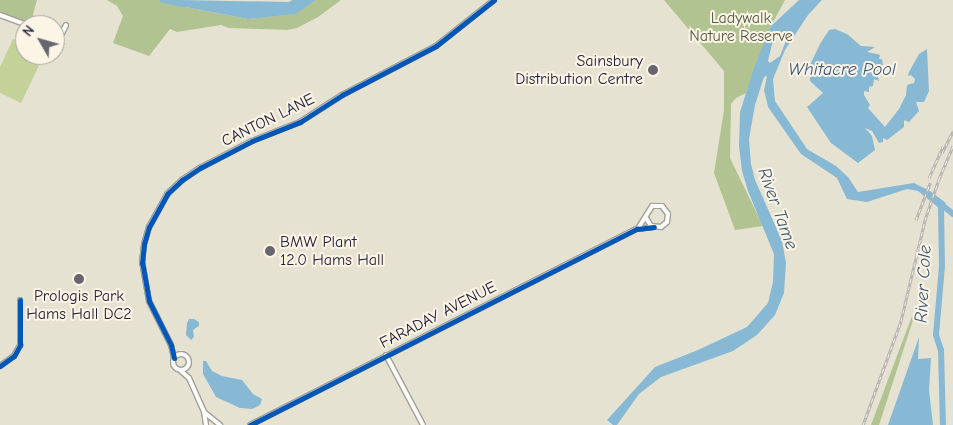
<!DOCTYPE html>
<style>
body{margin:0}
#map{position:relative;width:953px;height:425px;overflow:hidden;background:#e6e2d1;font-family:"Comic Neue",sans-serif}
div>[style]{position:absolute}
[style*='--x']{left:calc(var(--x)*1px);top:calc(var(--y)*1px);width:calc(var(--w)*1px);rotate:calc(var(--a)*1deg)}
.green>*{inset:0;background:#c4d198}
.forest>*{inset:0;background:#b1c391}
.water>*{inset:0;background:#87b9d4}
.river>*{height:6px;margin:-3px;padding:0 3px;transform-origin:3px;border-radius:3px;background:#87b9d4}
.roads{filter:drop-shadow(1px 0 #a29f99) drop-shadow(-1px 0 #a29f99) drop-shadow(0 1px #a29f99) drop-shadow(0 -1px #a29f99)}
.minor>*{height:4px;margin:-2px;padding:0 2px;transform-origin:2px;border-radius:2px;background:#fbfbf8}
.minor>.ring{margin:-2px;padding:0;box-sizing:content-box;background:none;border:4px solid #fbfbf8;border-radius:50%}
.rail>*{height:3px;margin-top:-1.5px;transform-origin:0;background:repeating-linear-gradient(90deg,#fcf5e5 0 4px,#b3b2b3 0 8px);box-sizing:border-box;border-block:1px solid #b3b2b3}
.cycleway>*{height:5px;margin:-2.5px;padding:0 2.5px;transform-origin:2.5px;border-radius:2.5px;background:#0057b8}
.dots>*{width:14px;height:14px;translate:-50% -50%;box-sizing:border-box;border:2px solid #fcf5e5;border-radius:50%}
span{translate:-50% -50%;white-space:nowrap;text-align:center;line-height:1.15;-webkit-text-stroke:4px #fcf5e5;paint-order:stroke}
.park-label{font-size:16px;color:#515a4b}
.poi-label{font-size:16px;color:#22223b}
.right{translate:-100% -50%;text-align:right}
.left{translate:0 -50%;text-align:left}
.street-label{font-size:16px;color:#22223b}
.water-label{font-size:18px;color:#3a5779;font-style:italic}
.north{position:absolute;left:15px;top:15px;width:50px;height:50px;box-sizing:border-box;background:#fcf5e5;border:1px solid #a5a1a1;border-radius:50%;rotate:308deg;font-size:14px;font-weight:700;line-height:20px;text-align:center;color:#22223b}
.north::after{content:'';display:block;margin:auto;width:18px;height:22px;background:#676570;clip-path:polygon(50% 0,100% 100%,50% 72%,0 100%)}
</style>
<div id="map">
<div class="green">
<i style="clip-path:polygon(13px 39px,25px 44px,25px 55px,44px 55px,21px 103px,0 93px,0 67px)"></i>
</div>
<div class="forest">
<i style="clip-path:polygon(0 0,37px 0,33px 14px,36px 21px,29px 22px,0 13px)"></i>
<i style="clip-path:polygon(107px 0,165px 0,175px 3px,175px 5px,248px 19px,295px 14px,316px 0,341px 0,318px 17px,297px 28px,288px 30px,229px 28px,221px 25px,177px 32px,170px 29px,149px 56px,113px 43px,123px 16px,117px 6px)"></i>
<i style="clip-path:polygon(664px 0,785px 0,771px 26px,746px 93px,736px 98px,731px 104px,730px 158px,763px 226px,735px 230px,714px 173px,724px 110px,724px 71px)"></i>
<i style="clip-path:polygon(912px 316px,914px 317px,879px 425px,871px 425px)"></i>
</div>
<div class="water">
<i style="clip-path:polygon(180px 0,289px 2px,292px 0,316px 0,296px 14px,248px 19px,175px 5px)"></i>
<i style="clip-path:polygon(evenodd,799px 0,822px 0,808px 15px,785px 50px,773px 79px,775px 101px,807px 149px,836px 166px,848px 177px,858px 192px,914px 183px,930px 191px,946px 203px,940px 209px,918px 191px,907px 189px,867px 202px,847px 199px,837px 178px,801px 154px,768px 107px,764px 90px,767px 76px,764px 77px,755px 105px,749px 139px,751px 164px,755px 180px,782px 241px,786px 263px,784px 293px,775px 315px,757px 335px,733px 351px,661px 377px,639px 394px,617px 425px,613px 425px,607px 420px,655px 367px,698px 350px,747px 327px,768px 303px,773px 282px,774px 254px,748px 191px,742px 171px,739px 146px,740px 112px,754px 68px,771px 26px,799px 0,784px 31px,787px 32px,787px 38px,780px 56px,770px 63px,768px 61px,772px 44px,779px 34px,784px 31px)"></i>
<i style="clip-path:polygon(835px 29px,847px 34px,861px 46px,875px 47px,867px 52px,877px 54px,880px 55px,879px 59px,882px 59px,883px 65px,877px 74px,879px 81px,874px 79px,873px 86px,869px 87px,869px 92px,864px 91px,864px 95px,870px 105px,868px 108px,885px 127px,899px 109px,906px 95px,907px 85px,914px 83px,915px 79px,911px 75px,908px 76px,909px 72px,919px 54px,927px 49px,929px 91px,924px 102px,916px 102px,919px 111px,909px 122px,904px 120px,904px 127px,887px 140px,883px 138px,883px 142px,879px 143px,872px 131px,865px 128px,872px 136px,875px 150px,858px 163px,831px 143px,807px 107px,823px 93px,810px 81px,810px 65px,820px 44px,829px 30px)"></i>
<i style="clip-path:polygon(189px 319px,194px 319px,199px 322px,199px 326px,193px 330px,194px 337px,191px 340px,186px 335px,187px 323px)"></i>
<i style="clip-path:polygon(919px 337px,918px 359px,931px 358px,929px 390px,933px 425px,888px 425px)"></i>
<i style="clip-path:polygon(203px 361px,206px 361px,212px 371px,222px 376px,242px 380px,253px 394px,262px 399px,260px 405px,252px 409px,240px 408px,216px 397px,203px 374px)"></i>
</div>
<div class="river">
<i style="--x:163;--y:0;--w:21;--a:11"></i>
<i style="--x:937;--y:201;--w:21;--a:39"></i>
<i style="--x:941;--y:205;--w:61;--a:89.1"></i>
<i style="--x:942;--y:266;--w:69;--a:95"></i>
<i style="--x:936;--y:335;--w:16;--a:72"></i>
<i style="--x:941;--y:350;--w:75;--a:88.5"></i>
</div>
<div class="roads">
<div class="minor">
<i style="--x:0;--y:15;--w:30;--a:20"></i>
<i style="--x:55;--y:36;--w:6;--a:-9"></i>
<i style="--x:61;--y:35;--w:11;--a:-63"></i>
<i style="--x:639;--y:227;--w:25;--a:-58"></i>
<i style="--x:652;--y:206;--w:10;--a:0"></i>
<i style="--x:662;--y:206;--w:10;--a:53"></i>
<i style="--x:668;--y:214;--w:8;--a:97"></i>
<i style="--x:667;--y:222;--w:8;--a:140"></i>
<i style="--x:661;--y:227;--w:10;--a:-174"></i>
<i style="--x:651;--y:226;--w:9;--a:-122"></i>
<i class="ring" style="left:173px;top:354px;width:12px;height:12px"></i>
<i style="--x:386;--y:355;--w:79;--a:62.1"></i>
<i style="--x:174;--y:358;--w:13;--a:-103"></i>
<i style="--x:171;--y:345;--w:49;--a:-116.6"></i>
<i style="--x:149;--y:301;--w:39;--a:-100"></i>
<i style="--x:142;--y:263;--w:19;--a:-84"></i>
<i style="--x:144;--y:244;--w:18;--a:-74"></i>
<i style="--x:149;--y:227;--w:38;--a:-61"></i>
<i style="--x:167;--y:194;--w:21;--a:-43"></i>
<i style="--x:182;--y:180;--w:22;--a:-34"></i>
<i style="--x:200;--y:168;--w:59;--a:-27.4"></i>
<i style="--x:252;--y:141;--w:52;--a:-21.6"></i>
<i style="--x:300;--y:122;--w:50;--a:-32.7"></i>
<i style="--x:342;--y:95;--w:106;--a:-27.5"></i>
<i style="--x:436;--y:46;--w:74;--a:-38.4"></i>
<i style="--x:0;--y:366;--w:17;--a:-36"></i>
<i style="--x:14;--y:356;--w:13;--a:-61"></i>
<i style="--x:20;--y:345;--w:45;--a:-90"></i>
<i style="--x:180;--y:370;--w:12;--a:42"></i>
<i style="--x:189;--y:378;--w:37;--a:66"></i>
<i style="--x:204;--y:412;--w:13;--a:81"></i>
<i style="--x:204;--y:412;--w:21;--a:39"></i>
<i style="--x:250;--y:425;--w:434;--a:-26.9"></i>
<i style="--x:637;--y:229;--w:17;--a:-7"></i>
</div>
</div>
<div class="rail">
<i style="--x:942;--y:153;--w:25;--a:-63"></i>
<i style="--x:929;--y:178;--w:35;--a:-66"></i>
<i style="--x:916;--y:220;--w:40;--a:-69"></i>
<i style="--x:863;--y:425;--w:111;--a:-69.9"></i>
<i style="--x:901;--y:321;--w:104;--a:-76.6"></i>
<i style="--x:925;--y:220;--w:43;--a:-71.1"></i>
<i style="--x:939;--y:179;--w:36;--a:-67"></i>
</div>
<div class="cycleway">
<i style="--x:174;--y:358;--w:13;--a:-103"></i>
<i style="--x:171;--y:345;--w:49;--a:-116.6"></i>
<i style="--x:149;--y:301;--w:39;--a:-100"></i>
<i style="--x:142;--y:263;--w:19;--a:-84"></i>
<i style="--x:144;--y:244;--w:18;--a:-74"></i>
<i style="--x:149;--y:227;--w:38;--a:-61"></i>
<i style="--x:167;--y:194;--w:21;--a:-43"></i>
<i style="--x:182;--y:180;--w:22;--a:-34"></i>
<i style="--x:200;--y:168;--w:59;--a:-27.4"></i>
<i style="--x:252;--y:141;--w:52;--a:-21.6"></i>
<i style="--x:300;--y:122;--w:50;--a:-32.7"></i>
<i style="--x:342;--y:95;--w:106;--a:-27.5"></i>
<i style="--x:436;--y:46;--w:74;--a:-38.4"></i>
<i style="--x:0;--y:366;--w:17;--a:-36"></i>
<i style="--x:14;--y:356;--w:13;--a:-61"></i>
<i style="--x:20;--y:345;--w:45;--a:-90"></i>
<i style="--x:250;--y:425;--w:434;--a:-26.9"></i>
<i style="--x:637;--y:229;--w:17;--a:-7"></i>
</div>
<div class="dots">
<i style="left:653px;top:70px;background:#676570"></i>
<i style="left:270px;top:251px;background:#676570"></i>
<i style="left:79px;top:279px;background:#676570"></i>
</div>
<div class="park-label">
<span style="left:741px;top:27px">Ladywalk<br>Nature Reserve</span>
</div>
<div class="poi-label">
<span class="right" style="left:643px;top:70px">Sainsbury<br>Distribution Centre</span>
<span class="left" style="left:280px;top:251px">BMW Plant<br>12.0 Hams Hall</span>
<span style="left:79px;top:305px">Prologis Park<br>Hams Hall DC2</span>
</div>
<div class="street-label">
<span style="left:268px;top:120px;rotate:-26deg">CANTON LANE</span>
<span style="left:438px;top:315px;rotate:-27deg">FARADAY AVENUE</span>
</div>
<div class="water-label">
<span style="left:842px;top:70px">Whitacre Pool</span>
<span style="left:777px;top:209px;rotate:70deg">River Tame</span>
<span style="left:924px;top:284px;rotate:-87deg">River Cole</span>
</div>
<div class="north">N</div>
</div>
